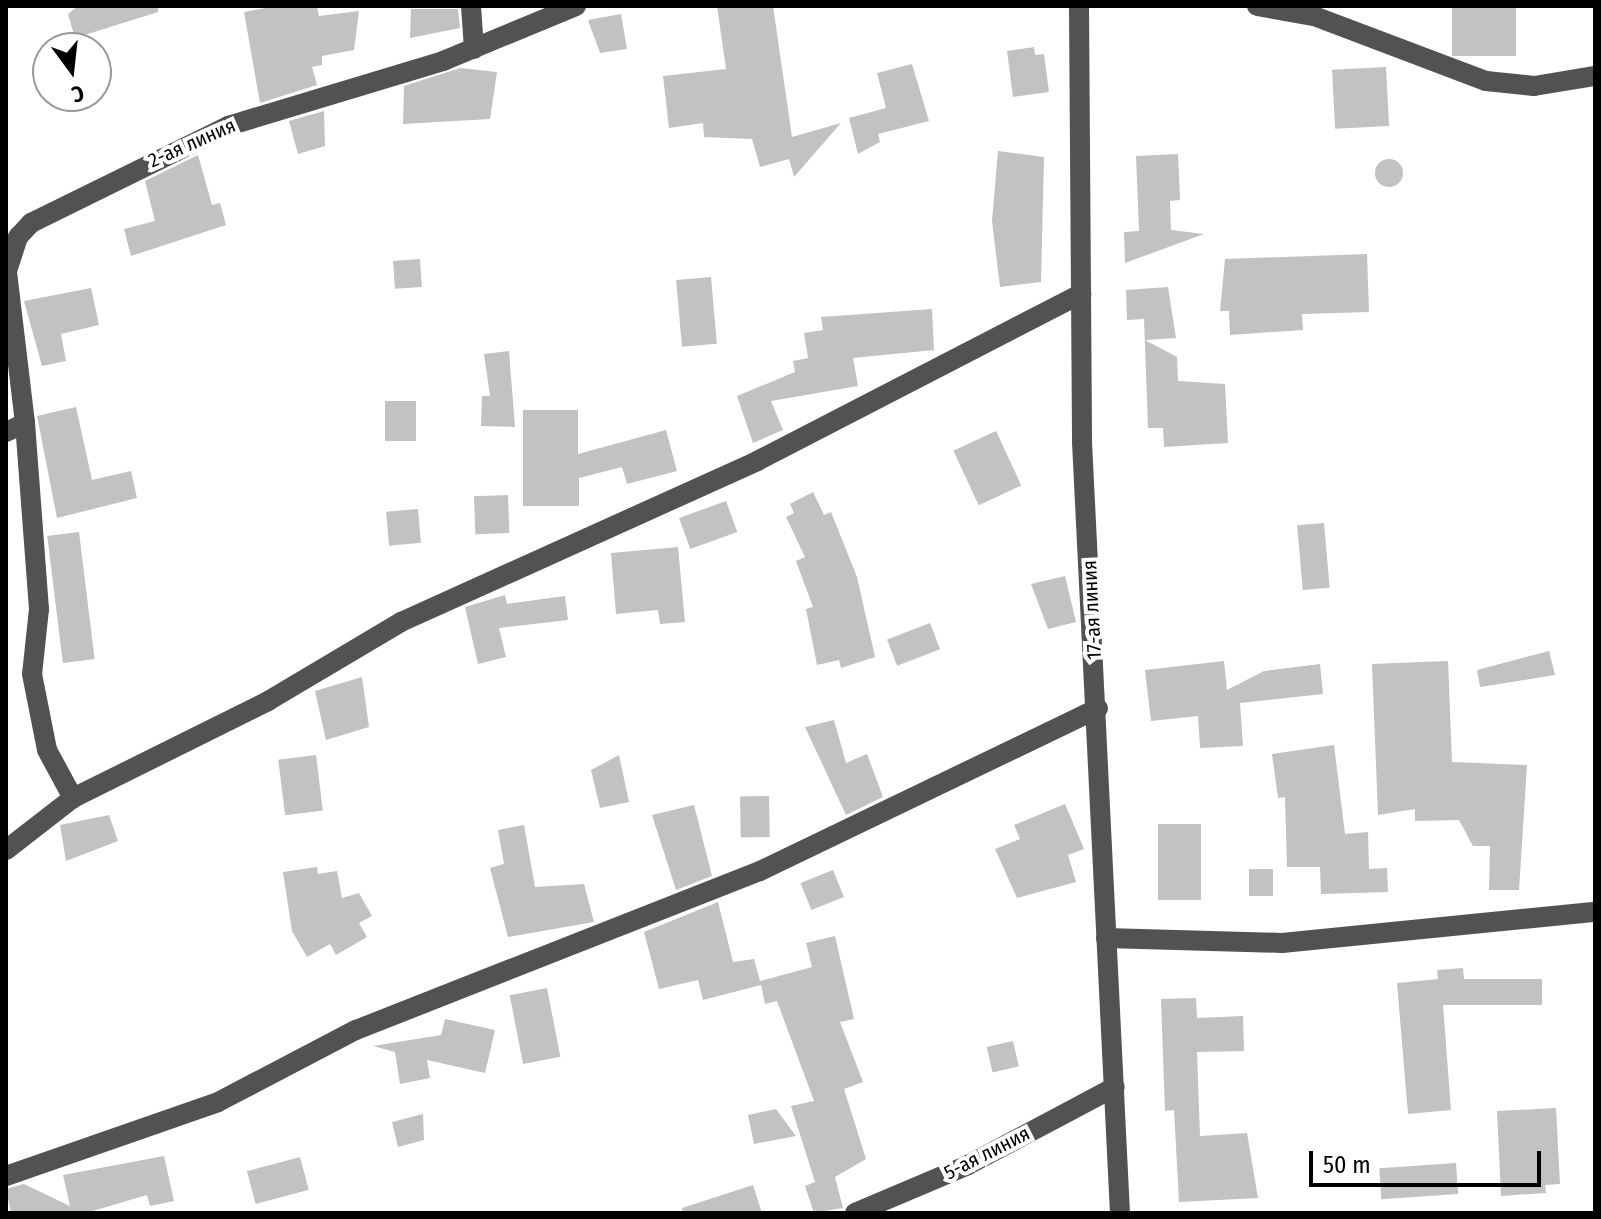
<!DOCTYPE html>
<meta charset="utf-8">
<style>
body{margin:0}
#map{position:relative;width:1601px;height:1219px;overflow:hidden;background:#fff;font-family:"Fira Sans Condensed",sans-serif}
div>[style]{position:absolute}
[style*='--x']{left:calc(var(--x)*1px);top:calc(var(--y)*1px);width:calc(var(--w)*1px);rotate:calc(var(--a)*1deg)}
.building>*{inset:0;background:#c2c2c2;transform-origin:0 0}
.round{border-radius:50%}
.minor>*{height:20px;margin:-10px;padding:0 10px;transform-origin:10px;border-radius:10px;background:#525252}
span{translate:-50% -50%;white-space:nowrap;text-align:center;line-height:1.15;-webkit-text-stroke:8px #fff;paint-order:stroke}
.street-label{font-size:20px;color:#000}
.frame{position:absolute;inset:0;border:8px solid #000;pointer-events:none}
.north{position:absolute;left:32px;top:32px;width:80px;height:80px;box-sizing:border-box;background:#fff;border:2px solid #999;border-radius:50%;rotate:165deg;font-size:22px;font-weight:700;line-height:32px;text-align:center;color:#000}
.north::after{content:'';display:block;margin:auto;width:28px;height:36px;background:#000;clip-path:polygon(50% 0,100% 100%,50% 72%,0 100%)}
.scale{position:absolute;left:1309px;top:1151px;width:232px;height:36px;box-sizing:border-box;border:4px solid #000;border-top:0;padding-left:10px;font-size:24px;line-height:28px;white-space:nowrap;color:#000;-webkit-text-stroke:6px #fff;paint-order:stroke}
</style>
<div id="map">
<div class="building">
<i style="clip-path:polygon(78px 6px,158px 6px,158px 12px,75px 38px,68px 14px)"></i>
<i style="clip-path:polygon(276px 6px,317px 6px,319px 16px,359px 11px,354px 50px,322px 56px,322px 65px,312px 67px,317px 85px,260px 103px,244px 12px)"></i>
<i style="clip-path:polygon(717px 6px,773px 6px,792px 137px,841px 123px,794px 177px,789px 159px,760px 167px,752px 139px,704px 137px,703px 123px,669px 128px,663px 76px,726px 69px)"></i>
<i style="left:1452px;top:6px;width:64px;height:50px"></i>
<i style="clip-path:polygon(411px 9px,458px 9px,460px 28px,410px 38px)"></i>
<i style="clip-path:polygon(621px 14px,627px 49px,600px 53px,588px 20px)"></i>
<i style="clip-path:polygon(1034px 47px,1035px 55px,1044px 54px,1049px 92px,1013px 97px,1007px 51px)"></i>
<i style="clip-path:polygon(912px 64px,929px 121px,878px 134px,880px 142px,858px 154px,849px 118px,886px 108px,877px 73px)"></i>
<i style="left:1386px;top:67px;width:59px;height:54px;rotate:87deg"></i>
<i style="clip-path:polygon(460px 68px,497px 72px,490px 119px,403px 124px,404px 86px)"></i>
<i style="clip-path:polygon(324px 111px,325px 146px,298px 154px,289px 121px)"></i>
<i style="clip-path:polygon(998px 151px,1044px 157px,1041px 282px,1000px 287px,992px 221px)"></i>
<i style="clip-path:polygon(1178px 154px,1180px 200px,1170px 201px,1171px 230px,1204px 234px,1125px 263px,1124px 232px,1139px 231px,1136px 156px)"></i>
<i style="clip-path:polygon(198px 155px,212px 205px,220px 203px,226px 225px,131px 256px,124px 229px,155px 221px,145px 181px)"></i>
<i class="round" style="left:1375px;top:159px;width:28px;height:28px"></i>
<i style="clip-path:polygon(1367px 254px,1369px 312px,1302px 314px,1303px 330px,1230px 335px,1229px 311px,1220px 311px,1225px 259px)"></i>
<i style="left:420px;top:259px;width:28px;height:27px;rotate:86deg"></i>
<i style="left:711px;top:277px;width:67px;height:35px;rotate:85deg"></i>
<i style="clip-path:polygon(1168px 287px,1176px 338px,1145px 340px,1177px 357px,1178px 381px,1225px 384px,1228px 443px,1164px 447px,1163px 428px,1148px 428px,1144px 319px,1127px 320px,1126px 290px)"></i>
<i style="clip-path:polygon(91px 288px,99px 325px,61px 334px,66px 361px,42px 366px,24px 301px)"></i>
<i style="clip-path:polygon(932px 309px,934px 350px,853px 358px,858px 386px,771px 401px,783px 430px,753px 443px,737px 396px,795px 372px,793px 361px,808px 358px,804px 333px,823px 330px,821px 317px)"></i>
<i style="clip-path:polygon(509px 351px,515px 427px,481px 426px,482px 396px,490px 396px,484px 354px)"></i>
<i style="left:385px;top:401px;width:31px;height:40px"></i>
<i style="clip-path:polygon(76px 407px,92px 480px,131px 471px,137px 498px,57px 518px,37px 416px)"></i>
<i style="clip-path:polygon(523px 410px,578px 410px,578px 454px,666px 430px,677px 471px,627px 484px,622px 467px,579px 478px,579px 506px,523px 506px)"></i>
<i style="left:996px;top:431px;width:60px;height:47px;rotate:65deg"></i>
<i style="clip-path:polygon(813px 492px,824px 515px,831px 512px,857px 577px,875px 657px,841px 668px,839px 660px,817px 665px,806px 609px,813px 607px,796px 561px,805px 557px,786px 517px,794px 513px,790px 504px)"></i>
<i style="left:508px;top:495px;width:38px;height:34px;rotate:88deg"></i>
<i style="left:726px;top:501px;width:33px;height:50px;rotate:70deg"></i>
<i style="left:418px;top:509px;width:34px;height:32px;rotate:85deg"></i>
<i style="left:1324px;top:523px;width:65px;height:27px;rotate:85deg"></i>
<i style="left:79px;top:532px;width:128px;height:32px;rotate:83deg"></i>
<i style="clip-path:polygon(678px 547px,685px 622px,660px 624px,658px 610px,616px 614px,611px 553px)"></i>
<i style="clip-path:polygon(1065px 576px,1076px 622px,1048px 629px,1031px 584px)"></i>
<i style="clip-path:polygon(505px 595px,507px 604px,565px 596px,568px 620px,499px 628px,506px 657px,478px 664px,465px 607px)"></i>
<i style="left:930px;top:623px;width:28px;height:46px;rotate:69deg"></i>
<i style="clip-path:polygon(1549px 651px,1555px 675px,1480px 687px,1477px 670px)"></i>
<i style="clip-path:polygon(1224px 661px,1227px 690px,1264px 671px,1320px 664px,1323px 694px,1240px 703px,1243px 746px,1200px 748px,1198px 716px,1151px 721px,1145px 670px)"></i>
<i style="clip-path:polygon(1448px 661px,1452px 762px,1527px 765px,1519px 890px,1489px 890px,1490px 846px,1473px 846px,1459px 820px,1415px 821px,1415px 809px,1378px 815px,1372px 664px)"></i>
<i style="clip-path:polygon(362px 677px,369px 727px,326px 740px,315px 691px)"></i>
<i style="clip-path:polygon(834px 720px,846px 763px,867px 754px,883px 797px,846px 815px,805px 727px)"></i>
<i style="clip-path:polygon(1334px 745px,1345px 834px,1368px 832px,1369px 869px,1387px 868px,1388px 892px,1321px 894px,1320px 867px,1287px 867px,1285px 797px,1278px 798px,1272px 754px)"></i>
<i style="left:316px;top:755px;width:56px;height:38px;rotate:83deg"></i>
<i style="clip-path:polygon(619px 755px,629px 802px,600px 808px,591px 770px)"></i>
<i style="left:769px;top:796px;width:41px;height:29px;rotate:89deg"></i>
<i style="clip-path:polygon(1065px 804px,1084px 849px,1068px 855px,1076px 882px,1017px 898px,995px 849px,1020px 839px,1014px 825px)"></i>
<i style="clip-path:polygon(694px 805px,712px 876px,676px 890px,652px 815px)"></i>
<i style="clip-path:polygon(109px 815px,118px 841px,66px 861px,60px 825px)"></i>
<i style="left:1158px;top:824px;width:43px;height:76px"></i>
<i style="clip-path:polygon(524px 825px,535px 887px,584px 884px,594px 922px,508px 937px,490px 868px,504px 864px,498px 830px)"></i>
<i style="clip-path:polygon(317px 867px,318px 874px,337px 871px,342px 898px,359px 893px,372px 916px,359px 923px,367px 937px,336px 955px,330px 944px,307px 957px,292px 931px,283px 872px)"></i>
<i style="left:1249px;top:869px;width:24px;height:27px"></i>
<i style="left:833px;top:870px;width:29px;height:35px;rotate:68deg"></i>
<i style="clip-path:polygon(718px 902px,733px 962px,754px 959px,760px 981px,812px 967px,806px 943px,835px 936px,854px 1019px,840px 1022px,863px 1082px,844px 1089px,866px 1159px,835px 1177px,843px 1208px,814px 1213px,805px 1186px,815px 1182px,791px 1106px,814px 1101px,777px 1001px,765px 1004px,761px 985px,703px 1000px,698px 980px,659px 989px,644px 932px)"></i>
<i style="clip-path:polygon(1463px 968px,1464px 979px,1542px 979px,1542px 1005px,1443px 1005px,1451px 1110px,1408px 1114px,1397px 983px,1438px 979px,1437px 970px)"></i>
<i style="left:547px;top:988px;width:70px;height:38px;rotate:79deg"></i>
<i style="clip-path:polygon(1196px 998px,1197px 1018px,1243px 1016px,1244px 1051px,1197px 1052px,1200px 1136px,1247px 1133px,1258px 1198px,1179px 1202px,1174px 1110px,1165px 1111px,1161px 999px)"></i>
<i style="clip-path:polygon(445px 1019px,495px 1030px,485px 1073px,427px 1060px,430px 1078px,400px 1084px,395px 1052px,373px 1046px,441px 1035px)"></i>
<i style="left:1013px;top:1041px;width:26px;height:27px;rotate:77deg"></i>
<i style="clip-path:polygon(1556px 1108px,1560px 1184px,1545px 1185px,1546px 1193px,1501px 1196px,1497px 1111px)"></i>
<i style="clip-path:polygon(776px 1109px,796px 1136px,754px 1144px,748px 1115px)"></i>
<i style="clip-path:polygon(423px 1114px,424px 1140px,398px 1147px,392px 1122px)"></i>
<i style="clip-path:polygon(164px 1156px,174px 1201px,150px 1206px,147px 1195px,86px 1213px,11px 1213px,6px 1189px,24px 1184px,70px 1206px,63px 1175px)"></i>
<i style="left:300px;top:1157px;width:34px;height:55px;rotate:75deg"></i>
<i style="left:1456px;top:1163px;width:31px;height:77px;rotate:86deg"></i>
<i style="clip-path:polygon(753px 1185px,762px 1213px,683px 1213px,682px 1208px)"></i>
</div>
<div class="minor">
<i style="--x:471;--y:6;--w:43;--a:86"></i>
<i style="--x:1079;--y:6;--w:436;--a:89.6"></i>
<i style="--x:1082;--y:442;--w:772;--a:87.18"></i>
<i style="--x:1257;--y:6;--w:58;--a:10"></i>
<i style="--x:1314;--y:16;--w:184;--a:20.7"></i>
<i style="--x:1486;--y:81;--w:48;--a:5.9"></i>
<i style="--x:1534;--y:86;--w:62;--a:-9.3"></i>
<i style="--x:25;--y:423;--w:187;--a:85.7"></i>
<i style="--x:39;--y:609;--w:65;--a:96.1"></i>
<i style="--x:32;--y:674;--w:77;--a:78.8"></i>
<i style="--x:47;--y:750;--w:55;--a:61.6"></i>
<i style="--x:6;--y:432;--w:21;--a:-25"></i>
<i style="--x:25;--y:423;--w:153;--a:-96.8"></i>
<i style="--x:7;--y:271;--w:36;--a:-72"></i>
<i style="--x:18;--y:237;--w:19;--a:-47"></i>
<i style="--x:31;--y:223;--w:220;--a:-26.2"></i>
<i style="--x:228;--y:126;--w:225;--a:-16.8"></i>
<i style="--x:443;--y:61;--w:144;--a:-22.5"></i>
<i style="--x:6;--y:850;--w:85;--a:-37.8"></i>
<i style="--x:73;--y:798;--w:218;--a:-26.4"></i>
<i style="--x:268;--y:701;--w:155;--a:-30.7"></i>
<i style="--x:401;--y:622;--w:391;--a:-24.3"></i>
<i style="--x:757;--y:461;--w:365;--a:-27.3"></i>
<i style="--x:1106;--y:938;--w:176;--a:1.6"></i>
<i style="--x:1282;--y:943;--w:315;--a:-5.7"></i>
<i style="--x:6;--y:1176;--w:225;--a:-19.2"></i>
<i style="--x:218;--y:1102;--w:156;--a:-27.6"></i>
<i style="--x:356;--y:1030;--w:434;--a:-21.5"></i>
<i style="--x:760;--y:871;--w:375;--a:-25.7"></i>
<i style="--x:855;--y:1213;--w:123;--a:-23"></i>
<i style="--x:968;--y:1165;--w:166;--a:-28"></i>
</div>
<div class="street-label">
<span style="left:192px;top:143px;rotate:-24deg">2-ая линия</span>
<span style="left:1092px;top:610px;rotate:-93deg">17-ая линия</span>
<span style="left:987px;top:1153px;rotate:-27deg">5-ая линия</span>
</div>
<div class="frame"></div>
<div class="north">С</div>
<div class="scale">50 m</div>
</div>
